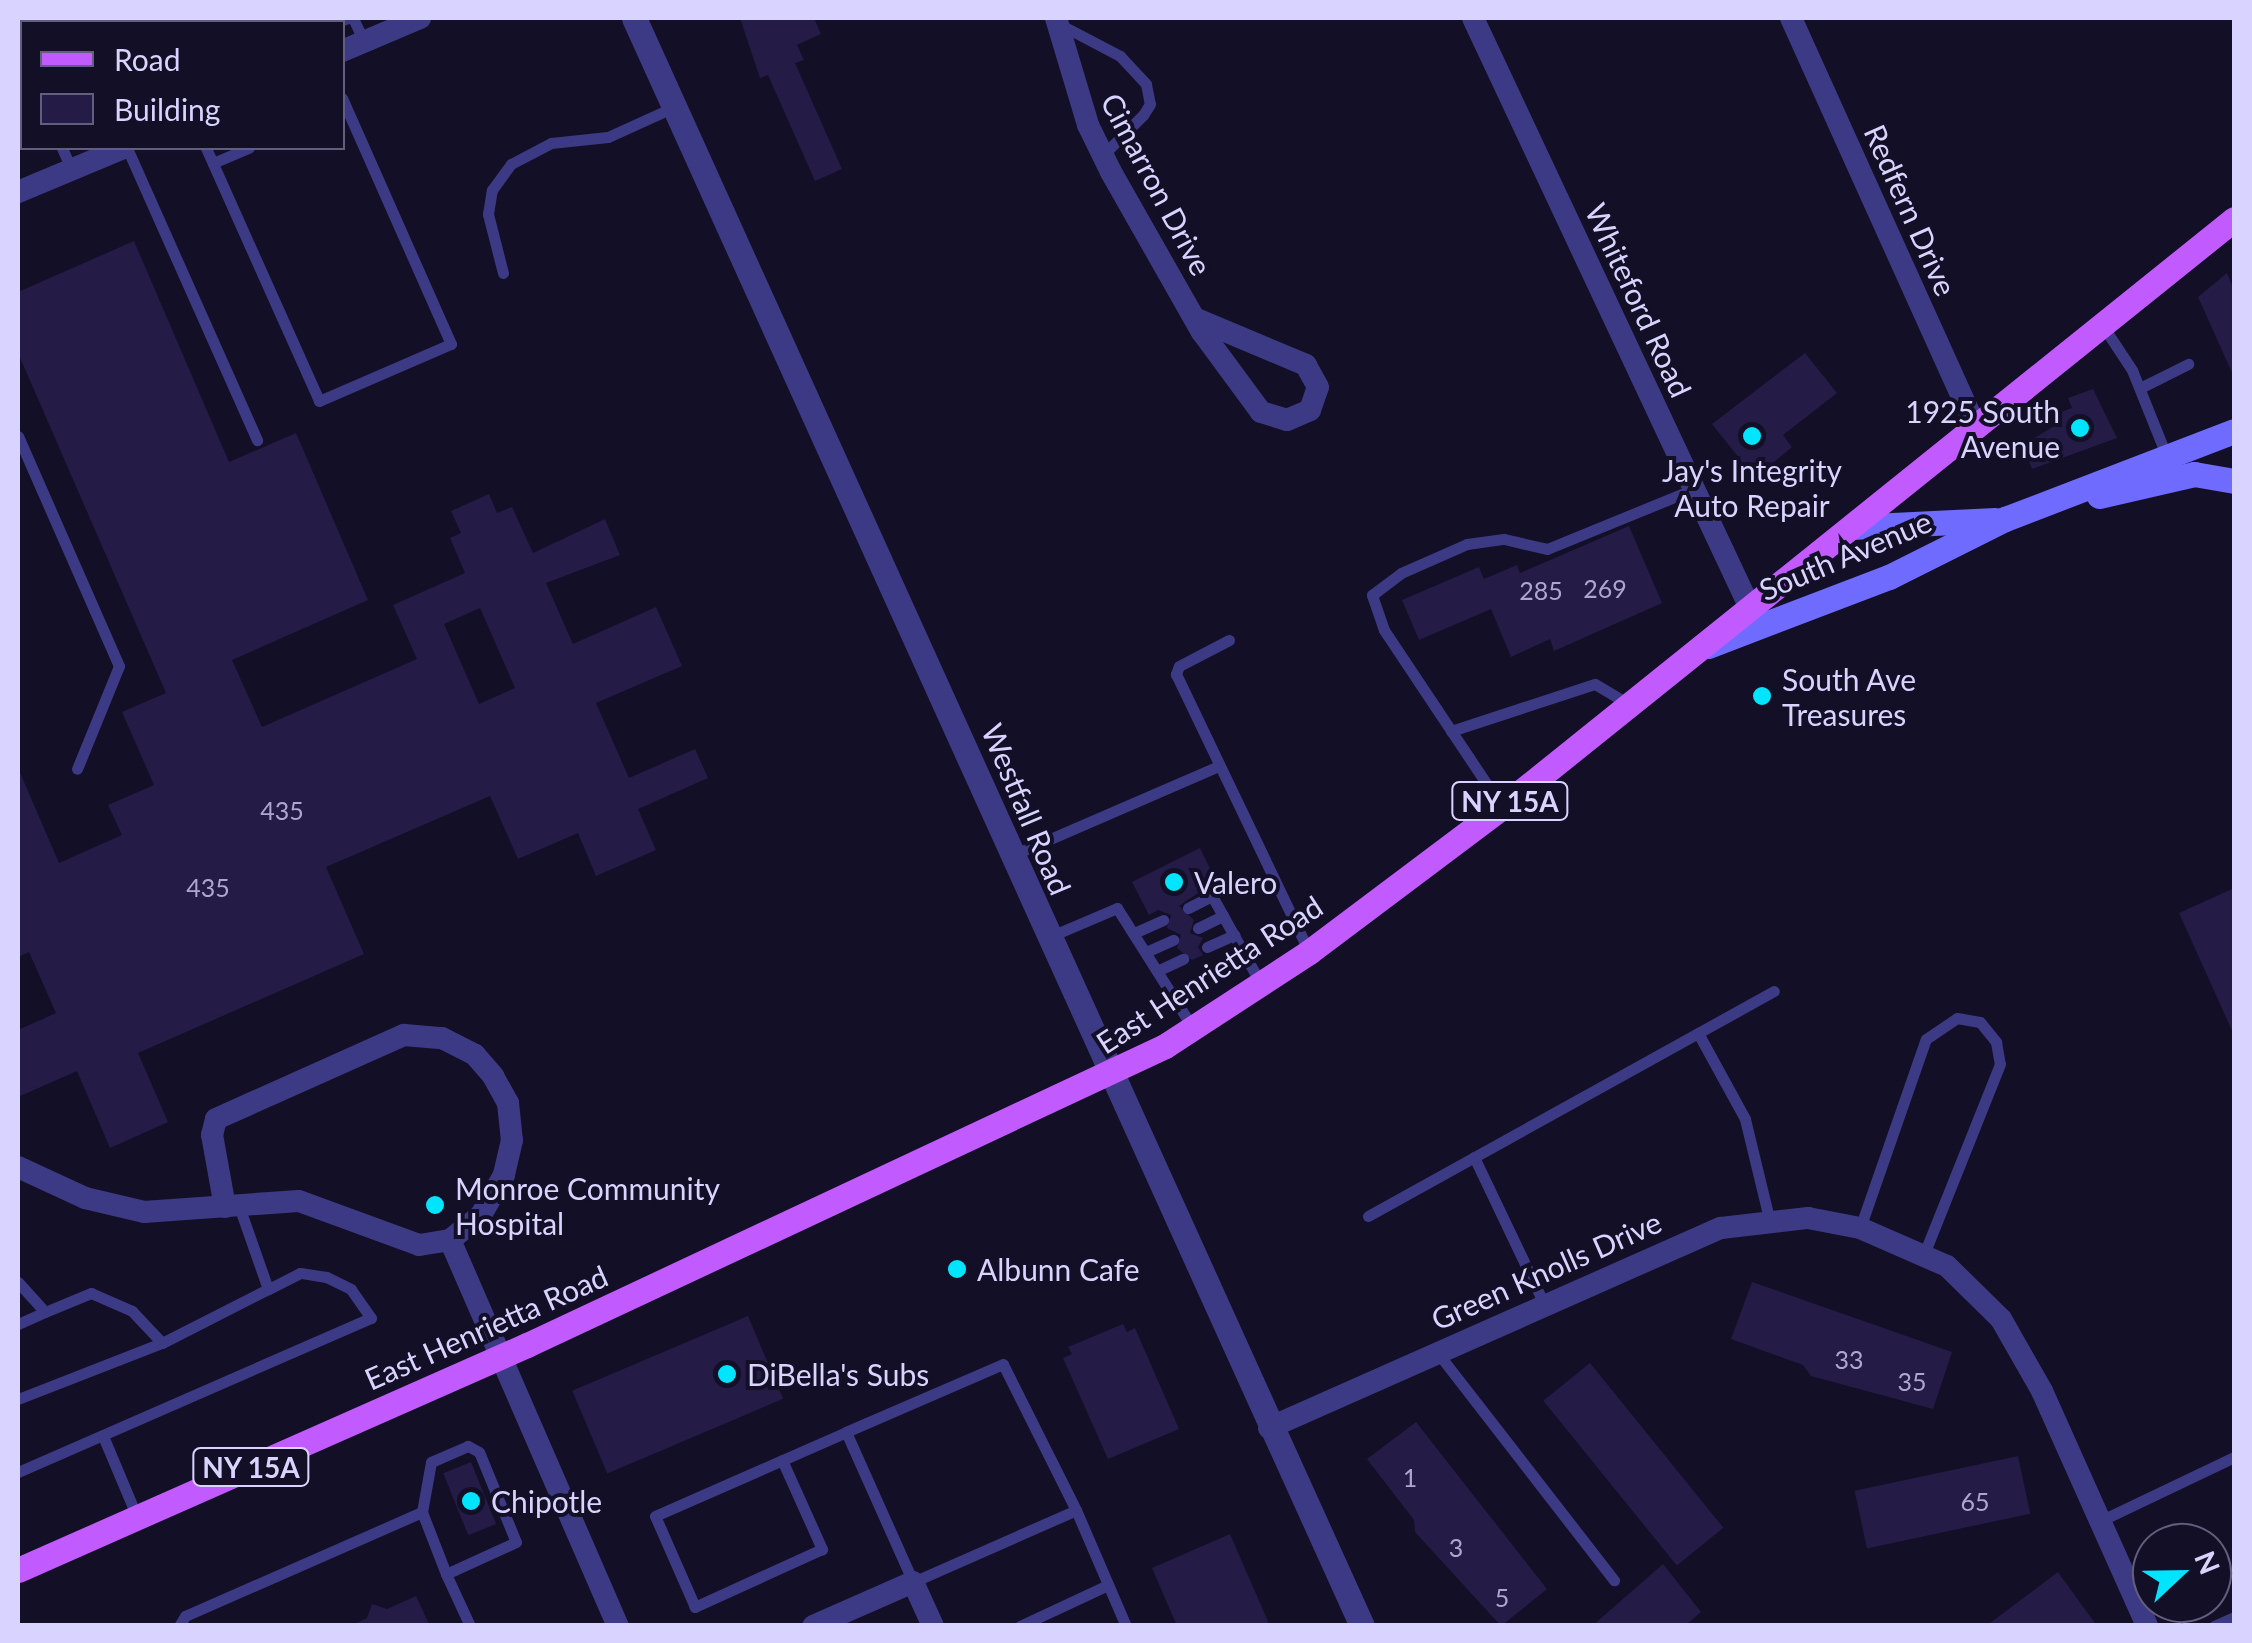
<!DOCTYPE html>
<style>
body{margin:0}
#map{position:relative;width:2252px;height:1643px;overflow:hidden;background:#130f26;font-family:Lato,sans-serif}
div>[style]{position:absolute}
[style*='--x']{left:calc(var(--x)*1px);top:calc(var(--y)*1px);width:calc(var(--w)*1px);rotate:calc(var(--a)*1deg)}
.building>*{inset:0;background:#241b47;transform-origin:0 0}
.service>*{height:11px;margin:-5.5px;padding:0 5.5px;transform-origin:5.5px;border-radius:5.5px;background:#3d3a85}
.minor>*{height:22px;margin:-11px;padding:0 11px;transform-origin:11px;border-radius:11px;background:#3d3a85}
.tertiary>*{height:25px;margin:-12.5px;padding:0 12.5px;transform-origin:12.5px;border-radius:12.5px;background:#3d3a85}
.secondary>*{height:25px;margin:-12.5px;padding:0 12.5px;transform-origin:12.5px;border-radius:12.5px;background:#6f6bff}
.primary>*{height:25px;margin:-12.5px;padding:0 12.5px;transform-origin:12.5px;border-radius:12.5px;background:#c25bff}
.dots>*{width:28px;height:28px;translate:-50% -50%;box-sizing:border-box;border:5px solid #130f26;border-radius:50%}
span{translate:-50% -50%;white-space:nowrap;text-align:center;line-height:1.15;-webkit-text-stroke:8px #130f26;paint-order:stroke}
.number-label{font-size:25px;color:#aca6d1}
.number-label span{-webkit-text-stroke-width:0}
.shield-label span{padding:2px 8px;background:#130f26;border:2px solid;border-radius:8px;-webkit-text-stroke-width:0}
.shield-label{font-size:28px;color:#d9d4ff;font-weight:700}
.street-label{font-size:30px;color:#d9d4ff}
.poi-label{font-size:30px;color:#d9d4ff}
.right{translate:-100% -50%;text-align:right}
.left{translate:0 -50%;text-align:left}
.frame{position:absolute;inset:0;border:20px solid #d9d4ff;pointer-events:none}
.legend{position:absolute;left:20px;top:20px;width:325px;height:130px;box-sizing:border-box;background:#130f26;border:2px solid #625e7d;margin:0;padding:12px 18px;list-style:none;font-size:30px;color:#d9d4ff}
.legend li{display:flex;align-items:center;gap:20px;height:50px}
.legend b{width:50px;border:2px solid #625e7d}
.north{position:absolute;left:2132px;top:1523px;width:100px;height:100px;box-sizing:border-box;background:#130f26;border:2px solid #625e7d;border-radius:50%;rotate:68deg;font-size:28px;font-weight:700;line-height:40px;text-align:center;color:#d9d4ff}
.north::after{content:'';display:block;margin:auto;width:35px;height:45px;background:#00e5ff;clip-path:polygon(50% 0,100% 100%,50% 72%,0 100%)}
</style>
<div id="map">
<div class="building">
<i style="clip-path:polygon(740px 18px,814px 18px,821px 34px,797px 45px,804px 60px,795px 63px,842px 169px,815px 181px,768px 75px,760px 78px)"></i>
<i style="clip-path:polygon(evenodd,134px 241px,229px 462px,296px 433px,368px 600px,232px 660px,262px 727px,417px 659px,393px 605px,465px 573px,450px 538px,461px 533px,451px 511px,489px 494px,497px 513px,512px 507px,533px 553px,605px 519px,620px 555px,546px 583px,573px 644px,656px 607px,682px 666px,596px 703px,629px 778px,695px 749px,708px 778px,638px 809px,656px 850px,596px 876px,578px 833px,518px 859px,490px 796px,326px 867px,364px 954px,138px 1053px,168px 1122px,110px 1148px,77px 1071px,18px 1097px,18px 1030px,56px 1013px,29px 952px,18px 957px,18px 768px,59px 863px,122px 835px,108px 805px,154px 785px,122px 712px,166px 693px,18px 353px,18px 292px,134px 241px,480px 608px,515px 688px,479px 704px,444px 624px,480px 608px)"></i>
<i style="clip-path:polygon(2227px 273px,2234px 290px,2234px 377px,2198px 297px)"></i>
<i style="clip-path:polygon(1805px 353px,1837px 393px,1783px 435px,1792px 447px,1755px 478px,1712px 424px)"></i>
<i style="clip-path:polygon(2093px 389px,2117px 438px,2032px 469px,2023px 445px,2056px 425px,2053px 415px,2072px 408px,2068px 398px)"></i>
<i style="clip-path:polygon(1629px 526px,1662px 603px,1554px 651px,1550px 639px,1511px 657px,1491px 609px,1419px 640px,1402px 600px,1479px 567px,1484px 579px,1517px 565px,1520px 573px)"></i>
<i style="clip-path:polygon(1200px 848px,1216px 881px,1179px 906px,1194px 920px,1190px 933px,1203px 938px,1198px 947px,1203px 955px,1192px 960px,1177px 948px,1181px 935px,1167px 928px,1171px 915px,1158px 910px,1149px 915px,1132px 882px)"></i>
<i style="clip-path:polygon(2234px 888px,2234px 1035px,2179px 913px)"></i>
<i style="clip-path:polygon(1752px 1282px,1952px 1352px,1933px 1409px,1811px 1376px,1803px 1365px,1731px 1339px)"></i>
<i style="left:748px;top:1316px;width:90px;height:191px;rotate:67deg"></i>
<i style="clip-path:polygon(1123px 1324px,1127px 1332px,1135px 1328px,1179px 1429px,1108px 1459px,1063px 1358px,1072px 1354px,1068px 1347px)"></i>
<i style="left:1590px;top:1363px;width:212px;height:60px;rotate:51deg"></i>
<i style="clip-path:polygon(1416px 1422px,1547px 1589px,1501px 1626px,1415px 1532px,1414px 1520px,1367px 1459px)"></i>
<i style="left:2018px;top:1456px;width:59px;height:167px;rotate:78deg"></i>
<i style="left:471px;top:1462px;width:67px;height:30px;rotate:68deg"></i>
<i style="clip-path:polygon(1230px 1534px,1270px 1626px,1177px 1626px,1152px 1568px)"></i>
<i style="clip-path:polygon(1663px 1564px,1701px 1612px,1685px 1626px,1592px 1626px)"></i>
<i style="clip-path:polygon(2058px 1572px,2097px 1626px,1986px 1626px)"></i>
<i style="clip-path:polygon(416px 1596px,430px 1626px,351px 1626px,367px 1618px,372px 1604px,387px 1609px)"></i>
</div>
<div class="service">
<i style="--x:83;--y:18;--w:4;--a:63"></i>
<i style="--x:148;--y:18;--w:4;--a:63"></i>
<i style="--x:353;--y:18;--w:26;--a:65"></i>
<i style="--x:336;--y:22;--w:13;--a:-18"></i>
<i style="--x:1061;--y:25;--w:67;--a:27.7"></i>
<i style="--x:1120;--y:56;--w:38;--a:47"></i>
<i style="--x:1146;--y:84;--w:20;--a:79"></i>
<i style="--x:1150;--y:104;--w:13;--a:122"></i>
<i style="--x:1143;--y:115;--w:57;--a:135"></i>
<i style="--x:18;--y:131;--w:4;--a:-27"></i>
<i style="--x:62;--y:148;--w:24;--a:66"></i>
<i style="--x:127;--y:148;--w:320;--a:66"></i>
<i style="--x:206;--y:148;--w:277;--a:65.9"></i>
<i style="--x:319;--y:401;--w:144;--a:-23.4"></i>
<i style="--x:451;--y:344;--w:269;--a:-113.9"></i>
<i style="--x:213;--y:163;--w:39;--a:-23"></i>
<i style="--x:503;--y:273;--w:61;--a:-104.3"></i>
<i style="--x:488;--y:214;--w:24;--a:-81"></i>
<i style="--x:492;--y:190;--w:32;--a:-54"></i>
<i style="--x:511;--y:164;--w:45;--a:-27.7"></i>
<i style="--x:551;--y:143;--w:57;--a:-6"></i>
<i style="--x:608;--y:137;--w:72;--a:-24.4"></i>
<i style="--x:2103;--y:326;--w:53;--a:56.6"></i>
<i style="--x:2132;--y:370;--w:94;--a:68.1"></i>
<i style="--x:2140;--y:388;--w:54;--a:-26.6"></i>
<i style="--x:18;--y:436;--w:251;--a:66.3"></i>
<i style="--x:119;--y:666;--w:111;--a:112.2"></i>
<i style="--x:1229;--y:640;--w:56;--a:152.5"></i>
<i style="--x:1179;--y:666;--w:9;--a:111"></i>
<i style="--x:1176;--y:674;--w:308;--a:64.4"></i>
<i style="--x:1451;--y:731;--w:151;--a:-18.1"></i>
<i style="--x:1595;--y:684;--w:39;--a:31"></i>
<i style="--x:1502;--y:807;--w:213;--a:-123.7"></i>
<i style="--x:1384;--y:630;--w:37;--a:-109"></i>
<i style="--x:1372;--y:595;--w:36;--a:-37"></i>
<i style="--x:1401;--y:573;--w:72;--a:-23.7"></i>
<i style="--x:1467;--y:544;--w:37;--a:-8"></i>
<i style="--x:1504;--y:539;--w:44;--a:13.1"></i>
<i style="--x:1547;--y:549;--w:159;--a:-22.2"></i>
<i style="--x:1013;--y:855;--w:221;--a:-23.4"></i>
<i style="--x:1188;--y:908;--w:27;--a:-27"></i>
<i style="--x:1212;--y:896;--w:101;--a:60.9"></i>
<i style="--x:1198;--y:928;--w:28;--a:-26"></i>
<i style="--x:1134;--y:933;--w:32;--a:-24"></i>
<i style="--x:1049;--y:937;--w:74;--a:-23.1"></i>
<i style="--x:1117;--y:908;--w:142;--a:57.7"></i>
<i style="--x:1207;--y:947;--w:30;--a:-24"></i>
<i style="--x:1146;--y:952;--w:30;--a:-24"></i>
<i style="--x:1157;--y:971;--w:29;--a:-25"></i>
<i style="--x:1698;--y:1033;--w:98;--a:61.3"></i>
<i style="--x:1745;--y:1119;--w:102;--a:76.4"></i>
<i style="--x:1474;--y:1157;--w:163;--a:64.5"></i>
<i style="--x:1368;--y:1216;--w:464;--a:-29"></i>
<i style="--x:1860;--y:1228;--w:200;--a:-70.8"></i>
<i style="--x:1926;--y:1039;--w:37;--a:-34"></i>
<i style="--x:1957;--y:1018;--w:23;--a:10"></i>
<i style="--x:1980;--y:1022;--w:26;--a:51"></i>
<i style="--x:1996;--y:1042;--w:22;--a:80"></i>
<i style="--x:2000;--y:1064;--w:205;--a:111.8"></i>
<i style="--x:18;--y:1282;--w:40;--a:48"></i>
<i style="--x:45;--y:1312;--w:50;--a:-22.4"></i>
<i style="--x:91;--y:1293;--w:45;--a:23.7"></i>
<i style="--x:132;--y:1311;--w:44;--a:46.8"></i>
<i style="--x:162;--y:1343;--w:119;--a:-27"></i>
<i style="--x:268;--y:1289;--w:88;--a:-109.3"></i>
<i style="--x:18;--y:1324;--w:30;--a:-24"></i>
<i style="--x:1437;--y:1352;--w:289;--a:52.2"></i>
<i style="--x:18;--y:1399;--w:155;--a:-21.3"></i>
<i style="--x:103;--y:1436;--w:88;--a:67.2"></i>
<i style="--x:782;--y:1460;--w:98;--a:65.8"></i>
<i style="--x:822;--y:1549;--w:140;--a:155.5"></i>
<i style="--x:695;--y:1607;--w:99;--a:-113.7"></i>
<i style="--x:655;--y:1516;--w:209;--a:-23.7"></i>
<i style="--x:18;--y:1472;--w:385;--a:-23.6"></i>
<i style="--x:371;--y:1318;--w:35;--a:-125"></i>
<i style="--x:351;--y:1289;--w:28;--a:-154"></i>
<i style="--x:326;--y:1277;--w:26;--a:-171"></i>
<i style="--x:300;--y:1273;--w:36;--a:153"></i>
<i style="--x:1076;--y:1510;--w:163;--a:-116.6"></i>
<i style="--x:1003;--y:1364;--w:171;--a:156.6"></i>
<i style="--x:846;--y:1432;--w:164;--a:65.9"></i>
<i style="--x:913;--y:1582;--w:178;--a:-23.8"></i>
<i style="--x:1076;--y:1510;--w:126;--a:66.7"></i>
<i style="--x:2100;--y:1521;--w:148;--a:-25.5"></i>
<i style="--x:446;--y:1574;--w:77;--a:-24.6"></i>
<i style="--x:516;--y:1542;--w:97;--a:-112.3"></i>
<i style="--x:479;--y:1452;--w:13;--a:-151"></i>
<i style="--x:468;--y:1446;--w:40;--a:156.6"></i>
<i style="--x:431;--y:1462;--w:51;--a:100.2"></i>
<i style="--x:422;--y:1512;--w:66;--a:68.8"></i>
<i style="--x:446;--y:1574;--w:57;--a:65.2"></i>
<i style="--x:179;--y:1626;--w:12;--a:-59"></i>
<i style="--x:185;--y:1616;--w:259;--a:-23.7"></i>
<i style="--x:1020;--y:1626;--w:97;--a:-25"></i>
<i style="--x:2214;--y:1626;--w:22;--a:-24"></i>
</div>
<div class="minor">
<i style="--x:1056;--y:18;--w:112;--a:73.3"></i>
<i style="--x:1088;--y:125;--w:52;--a:63.9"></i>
<i style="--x:1111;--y:172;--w:184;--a:60.4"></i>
<i style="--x:1202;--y:332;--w:99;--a:53.6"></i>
<i style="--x:1261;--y:412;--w:27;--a:17"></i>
<i style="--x:1287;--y:420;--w:25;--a:-23"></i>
<i style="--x:1310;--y:410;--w:24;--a:-71"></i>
<i style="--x:1318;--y:387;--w:25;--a:-119"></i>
<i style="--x:1306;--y:365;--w:121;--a:-157.2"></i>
<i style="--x:1473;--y:18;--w:652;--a:64.85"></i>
<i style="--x:1791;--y:18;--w:450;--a:65.7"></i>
<i style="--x:342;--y:51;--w:85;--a:-22.9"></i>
<i style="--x:18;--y:192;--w:114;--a:-22.7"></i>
<i style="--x:18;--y:1167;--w:74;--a:24.8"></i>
<i style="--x:85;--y:1198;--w:61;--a:13.3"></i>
<i style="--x:144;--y:1212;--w:155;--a:-4.1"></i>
<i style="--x:299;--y:1201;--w:128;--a:20.1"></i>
<i style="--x:419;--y:1245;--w:31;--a:-9"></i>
<i style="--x:225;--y:1207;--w:73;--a:-100.2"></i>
<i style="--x:212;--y:1135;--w:16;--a:-76"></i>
<i style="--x:216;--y:1119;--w:206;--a:-24.1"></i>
<i style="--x:404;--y:1035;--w:38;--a:5"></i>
<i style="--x:442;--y:1038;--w:37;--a:27"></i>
<i style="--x:475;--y:1055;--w:28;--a:49"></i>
<i style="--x:493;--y:1076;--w:31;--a:61"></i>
<i style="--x:508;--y:1103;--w:37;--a:84"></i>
<i style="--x:512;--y:1140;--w:36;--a:103"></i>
<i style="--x:504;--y:1175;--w:46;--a:119.9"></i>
<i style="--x:481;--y:1215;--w:40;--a:141"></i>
<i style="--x:450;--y:1240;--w:421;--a:66.5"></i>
<i style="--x:1269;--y:1428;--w:494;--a:-23.9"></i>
<i style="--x:1721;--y:1228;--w:88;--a:-6.6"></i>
<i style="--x:1808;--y:1218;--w:53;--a:10.9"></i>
<i style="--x:1860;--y:1228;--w:95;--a:23.6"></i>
<i style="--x:1947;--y:1266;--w:76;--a:44.5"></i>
<i style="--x:2001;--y:1319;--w:83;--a:60.3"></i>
<i style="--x:2042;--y:1391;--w:257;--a:65.9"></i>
<i style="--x:813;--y:1626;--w:109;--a:-23.7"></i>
<i style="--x:913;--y:1582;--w:48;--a:65.6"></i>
</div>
<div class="tertiary">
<i style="--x:634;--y:18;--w:1765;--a:65.64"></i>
</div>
<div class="secondary">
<i style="--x:2099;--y:496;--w:98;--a:-13"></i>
<i style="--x:2194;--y:474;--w:41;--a:9.9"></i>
<i style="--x:1852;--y:527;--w:143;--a:-2.8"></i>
<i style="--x:1708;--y:646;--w:194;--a:-20.9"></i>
<i style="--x:1889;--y:577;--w:130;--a:-26.6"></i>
<i style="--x:2005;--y:519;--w:245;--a:-21"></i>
</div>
<div class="primary">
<i style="--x:18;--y:1570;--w:557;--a:-23.85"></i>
<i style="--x:527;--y:1345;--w:705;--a:-25.11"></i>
<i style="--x:1165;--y:1046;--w:172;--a:-33.1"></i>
<i style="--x:1309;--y:952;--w:241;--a:-36.9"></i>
<i style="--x:1502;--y:807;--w:939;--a:-38.77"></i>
</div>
<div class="dots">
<i style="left:2080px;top:428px;background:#00e5ff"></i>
<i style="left:1752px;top:436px;background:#00e5ff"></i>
<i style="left:1762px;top:696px;background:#00e5ff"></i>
<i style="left:1174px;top:882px;background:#00e5ff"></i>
<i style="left:435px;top:1205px;background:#00e5ff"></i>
<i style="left:957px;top:1269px;background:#00e5ff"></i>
<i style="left:727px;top:1374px;background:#00e5ff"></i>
<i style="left:471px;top:1501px;background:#00e5ff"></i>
</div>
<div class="number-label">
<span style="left:1605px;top:588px">269</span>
<span style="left:1541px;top:590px">285</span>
<span style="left:282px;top:810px">435</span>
<span style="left:208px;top:887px">435</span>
<span style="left:1849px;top:1359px">33</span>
<span style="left:1912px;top:1381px">35</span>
<span style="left:1410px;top:1477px">1</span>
<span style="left:1975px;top:1501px">65</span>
<span style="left:1456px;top:1547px">3</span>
<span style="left:1502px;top:1597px">5</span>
</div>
<div class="shield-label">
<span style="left:1510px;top:801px">NY 15A</span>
<span style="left:251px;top:1467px">NY 15A</span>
</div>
<div class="street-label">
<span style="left:1157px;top:184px;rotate:62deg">Cimarron Drive</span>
<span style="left:1911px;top:210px;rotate:66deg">Redfern Drive</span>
<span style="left:1639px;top:300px;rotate:65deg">Whiteford Road</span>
<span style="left:1845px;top:555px;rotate:-23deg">South Avenue</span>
<span style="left:1027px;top:809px;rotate:67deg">Westfall Road</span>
<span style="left:1209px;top:974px;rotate:-33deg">East Henrietta Road</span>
<span style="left:1546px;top:1270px;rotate:-24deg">Green Knolls Drive</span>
<span style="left:486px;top:1327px;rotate:-24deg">East Henrietta Road</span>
</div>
<div class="poi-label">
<span class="right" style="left:2060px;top:428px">1925 South<br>Avenue</span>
<span style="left:1752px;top:487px">Jay's Integrity<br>Auto Repair</span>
<span class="left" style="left:1782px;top:696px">South Ave<br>Treasures</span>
<span class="left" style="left:1194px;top:882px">Valero</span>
<span class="left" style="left:455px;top:1205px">Monroe Community<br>Hospital</span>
<span class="left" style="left:977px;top:1269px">Albunn Cafe</span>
<span class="left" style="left:747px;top:1374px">DiBella's Subs</span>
<span class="left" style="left:491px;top:1501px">Chipotle</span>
</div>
<div class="frame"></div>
<ul class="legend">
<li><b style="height:12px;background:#c25bff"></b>Road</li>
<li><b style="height:28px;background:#241b47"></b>Building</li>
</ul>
<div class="north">N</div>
</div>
